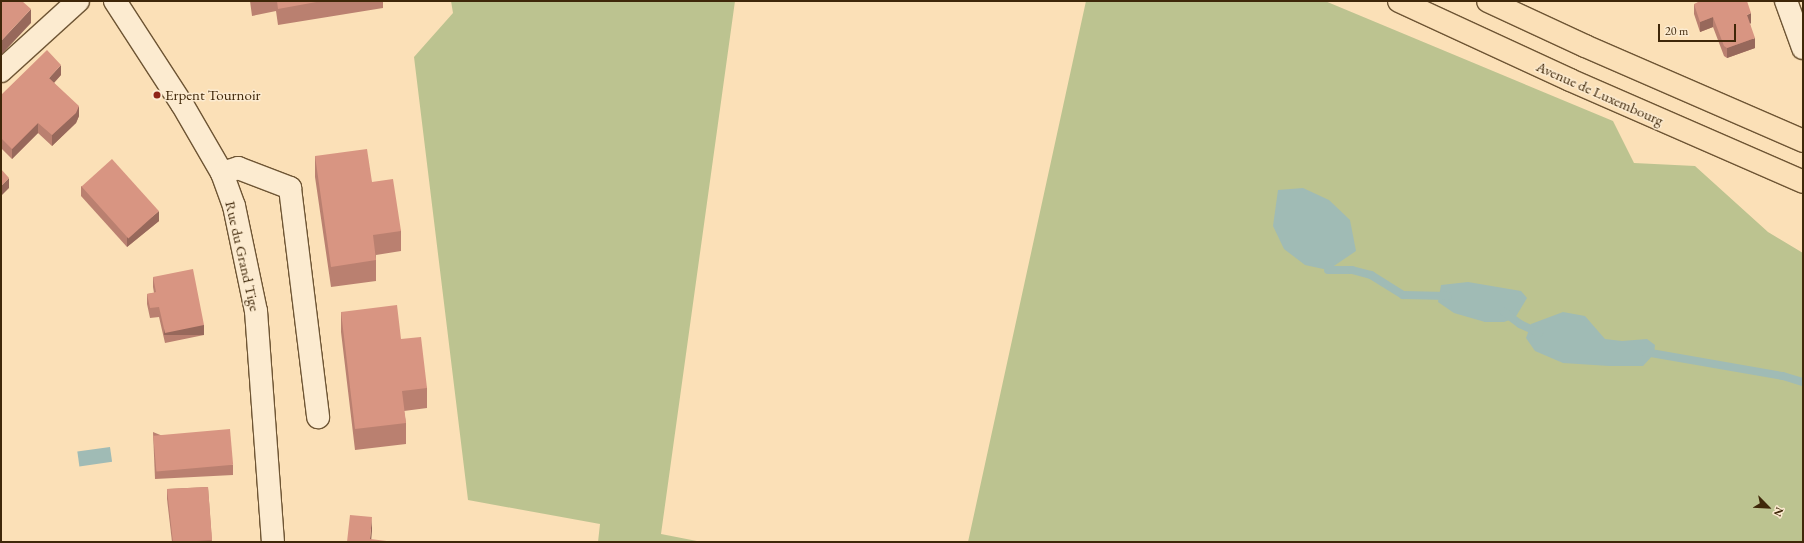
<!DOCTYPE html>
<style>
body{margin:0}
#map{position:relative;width:1804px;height:543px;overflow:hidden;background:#fbe0b7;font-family:"EB Garamond",serif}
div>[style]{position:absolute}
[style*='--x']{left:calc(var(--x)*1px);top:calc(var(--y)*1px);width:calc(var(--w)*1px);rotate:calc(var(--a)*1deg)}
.green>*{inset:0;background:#bcc390}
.water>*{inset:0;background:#a0bbb5;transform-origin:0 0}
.stream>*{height:8px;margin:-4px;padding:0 4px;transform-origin:4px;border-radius:4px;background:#a0bbb5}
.roads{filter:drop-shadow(1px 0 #6e5534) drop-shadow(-1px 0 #6e5534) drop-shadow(0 1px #6e5534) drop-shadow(0 -1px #6e5534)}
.minor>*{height:22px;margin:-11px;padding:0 11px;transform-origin:11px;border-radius:11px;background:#fcebd0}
.major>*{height:22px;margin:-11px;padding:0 11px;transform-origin:11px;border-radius:11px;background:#fbe0b7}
.wall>*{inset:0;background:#ba8070}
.shaded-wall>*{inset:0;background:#97685b;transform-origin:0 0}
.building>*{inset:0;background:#d89582;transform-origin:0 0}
.dots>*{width:11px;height:11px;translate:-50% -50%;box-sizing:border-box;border:2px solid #fcebd0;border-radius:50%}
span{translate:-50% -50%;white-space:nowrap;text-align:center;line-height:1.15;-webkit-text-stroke:3px #fcebd0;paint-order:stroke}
.street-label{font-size:15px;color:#3f2709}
.poi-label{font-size:15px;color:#3f2709}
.left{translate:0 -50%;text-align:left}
.frame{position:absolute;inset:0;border:2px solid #3f2709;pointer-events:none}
.north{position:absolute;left:1748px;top:487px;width:40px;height:40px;-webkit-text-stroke:3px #fcebd0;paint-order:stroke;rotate:114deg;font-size:11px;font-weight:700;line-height:16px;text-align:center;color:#3f2709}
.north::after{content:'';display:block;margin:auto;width:14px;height:18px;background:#3f2709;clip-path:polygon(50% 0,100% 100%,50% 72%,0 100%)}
.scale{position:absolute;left:1658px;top:24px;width:78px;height:18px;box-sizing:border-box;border:2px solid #3f2709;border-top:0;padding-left:5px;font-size:12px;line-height:14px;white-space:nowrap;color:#3f2709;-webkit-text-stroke:3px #fcebd0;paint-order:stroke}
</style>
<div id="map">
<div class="green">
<i style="clip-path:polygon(451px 1px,735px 1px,661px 534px,702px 542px,598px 542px,600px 524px,468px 500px,414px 57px,453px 13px)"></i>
<i style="clip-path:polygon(1086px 1px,1325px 1px,1613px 121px,1634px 163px,1695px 166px,1768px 232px,1803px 253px,1803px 542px,968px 542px)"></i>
</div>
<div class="water">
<i style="clip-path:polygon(1303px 188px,1329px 200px,1350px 220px,1356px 251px,1328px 270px,1305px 265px,1284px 249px,1273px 226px,1278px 190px)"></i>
<i style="clip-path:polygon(1468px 282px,1521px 291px,1527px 298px,1515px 318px,1504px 322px,1485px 322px,1454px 313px,1438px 302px,1441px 285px)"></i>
<i style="clip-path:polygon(1563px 312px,1585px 316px,1605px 339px,1622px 341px,1647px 339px,1655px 345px,1654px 354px,1643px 366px,1609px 366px,1563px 363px,1535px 351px,1526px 338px,1531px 324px)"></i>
<i style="left:110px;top:447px;width:15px;height:33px;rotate:82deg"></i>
</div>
<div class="stream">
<i style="--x:1328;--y:270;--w:24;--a:0"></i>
<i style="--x:1352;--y:270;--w:20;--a:15"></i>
<i style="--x:1371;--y:275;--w:38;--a:32"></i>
<i style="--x:1403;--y:295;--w:45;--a:1.3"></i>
<i style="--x:1504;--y:312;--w:20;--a:37"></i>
<i style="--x:1520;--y:324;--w:21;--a:25"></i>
<i style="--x:1645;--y:352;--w:140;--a:9.9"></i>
<i style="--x:1783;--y:376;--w:21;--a:17"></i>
</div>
<div class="roads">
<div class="minor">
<i style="--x:115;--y:1;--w:123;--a:57"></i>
<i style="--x:182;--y:104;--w:80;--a:59.9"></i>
<i style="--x:222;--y:173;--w:35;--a:70"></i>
<i style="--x:234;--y:206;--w:107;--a:78.2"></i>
<i style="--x:256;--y:311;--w:232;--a:85.8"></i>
<i style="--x:1786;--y:1;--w:50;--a:70.1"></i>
<i style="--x:1;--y:71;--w:104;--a:-42.3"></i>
<i style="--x:222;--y:173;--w:17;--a:-17"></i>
<i style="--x:238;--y:168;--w:56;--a:21"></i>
<i style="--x:290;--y:188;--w:231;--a:83"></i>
</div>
<div class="major">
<i style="--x:1399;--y:1;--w:188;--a:24.8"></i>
<i style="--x:1570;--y:80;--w:254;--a:23.6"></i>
<i style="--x:1488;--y:1;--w:107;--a:24.9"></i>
<i style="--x:1585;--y:46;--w:238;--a:23.5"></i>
</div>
</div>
<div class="wall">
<i style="clip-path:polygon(250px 1px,383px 1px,383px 8px,278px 25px,276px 11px,252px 16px)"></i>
<i style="clip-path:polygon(1694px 4px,1751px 23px,1750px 24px,1755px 48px,1727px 58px,1724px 56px,1713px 27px,1700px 32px,1694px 14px)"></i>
<i style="clip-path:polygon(61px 75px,54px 83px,79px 116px,76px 123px,52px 146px,38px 133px,12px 159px,1px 148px,1px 95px)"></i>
<i style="clip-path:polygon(315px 156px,372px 182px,401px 231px,401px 251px,376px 255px,376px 281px,331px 287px,315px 177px)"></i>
<i style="clip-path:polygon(81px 186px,159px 221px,127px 247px,81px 196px)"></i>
<i style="clip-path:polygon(153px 277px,204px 335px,165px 343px,159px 317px,150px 318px,147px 304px,147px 294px,154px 293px,153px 287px)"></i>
<i style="clip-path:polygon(341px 312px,401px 339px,427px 388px,427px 408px,404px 411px,406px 423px,406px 444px,355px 450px,341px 332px)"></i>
<i style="clip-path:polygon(153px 432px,233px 465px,233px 475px,155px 479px)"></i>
<i style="clip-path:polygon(208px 487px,212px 542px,172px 542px,167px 499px,167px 489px)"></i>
</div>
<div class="shaded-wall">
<i style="clip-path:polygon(31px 9px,31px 23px,1px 55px,1px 41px)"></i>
<i style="clip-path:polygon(1751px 13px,1751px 23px,1747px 25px,1747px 15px)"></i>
<i style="clip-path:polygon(1713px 17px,1713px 27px,1700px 32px,1700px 22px)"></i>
<i style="clip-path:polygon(1755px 38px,1755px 48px,1727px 58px,1727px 48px)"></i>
<i style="clip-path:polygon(61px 65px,61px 75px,49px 88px,49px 78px)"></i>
<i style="clip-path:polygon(79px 106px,79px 116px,76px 123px,52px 146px,52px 135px)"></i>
<i style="clip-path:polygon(38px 123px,38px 133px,12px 159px,12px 149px)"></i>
<i style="clip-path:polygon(9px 178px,9px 188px,1px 196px,1px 186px)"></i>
<i style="clip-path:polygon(159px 211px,159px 221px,127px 247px,127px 237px)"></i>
<i style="left:204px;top:325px;width:10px;height:40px;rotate:90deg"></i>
<i style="clip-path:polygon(372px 517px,372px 531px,371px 542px,370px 539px)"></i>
</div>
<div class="building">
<i style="clip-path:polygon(1px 1px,22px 1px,31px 9px,1px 41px)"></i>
<i style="clip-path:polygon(277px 1px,322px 1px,278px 9px)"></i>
<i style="clip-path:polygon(1700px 1px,1747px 1px,1751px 13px,1747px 15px,1755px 38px,1727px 48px,1724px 46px,1713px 17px,1700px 22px,1694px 4px)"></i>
<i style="clip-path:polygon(47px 50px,61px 65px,49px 78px,79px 106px,76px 113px,52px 135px,38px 123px,12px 149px,1px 138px,1px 95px)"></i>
<i style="clip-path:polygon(367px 149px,372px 182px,393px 179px,401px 231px,373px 235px,376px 260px,331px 267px,315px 156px)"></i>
<i style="left:112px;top:159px;width:70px;height:41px;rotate:48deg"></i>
<i style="clip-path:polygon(1px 169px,9px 178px,1px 186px)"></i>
<i style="clip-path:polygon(193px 269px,204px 325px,165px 333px,159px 307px,150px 308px,147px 294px,156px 292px,153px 277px)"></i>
<i style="clip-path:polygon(397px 305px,401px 339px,421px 337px,427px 388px,402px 391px,406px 423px,355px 429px,341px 312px)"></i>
<i style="left:230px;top:429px;width:36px;height:77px;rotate:85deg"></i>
<i style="clip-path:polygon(208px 487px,212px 540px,182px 542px,173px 542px,167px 489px)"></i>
<i style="clip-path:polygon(350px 515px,372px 517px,370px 539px,395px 542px,347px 542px)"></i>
</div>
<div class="dots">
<i style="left:157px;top:95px;background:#8f2418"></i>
</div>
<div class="street-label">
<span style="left:1600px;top:93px;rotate:24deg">Avenue de Luxembourg</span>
<span style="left:243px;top:256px;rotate:77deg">Rue du Grand Tige</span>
</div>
<div class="poi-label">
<span class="left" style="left:165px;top:95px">Erpent Tournoir</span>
</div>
<div class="frame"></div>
<div class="north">N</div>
<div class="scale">20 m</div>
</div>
